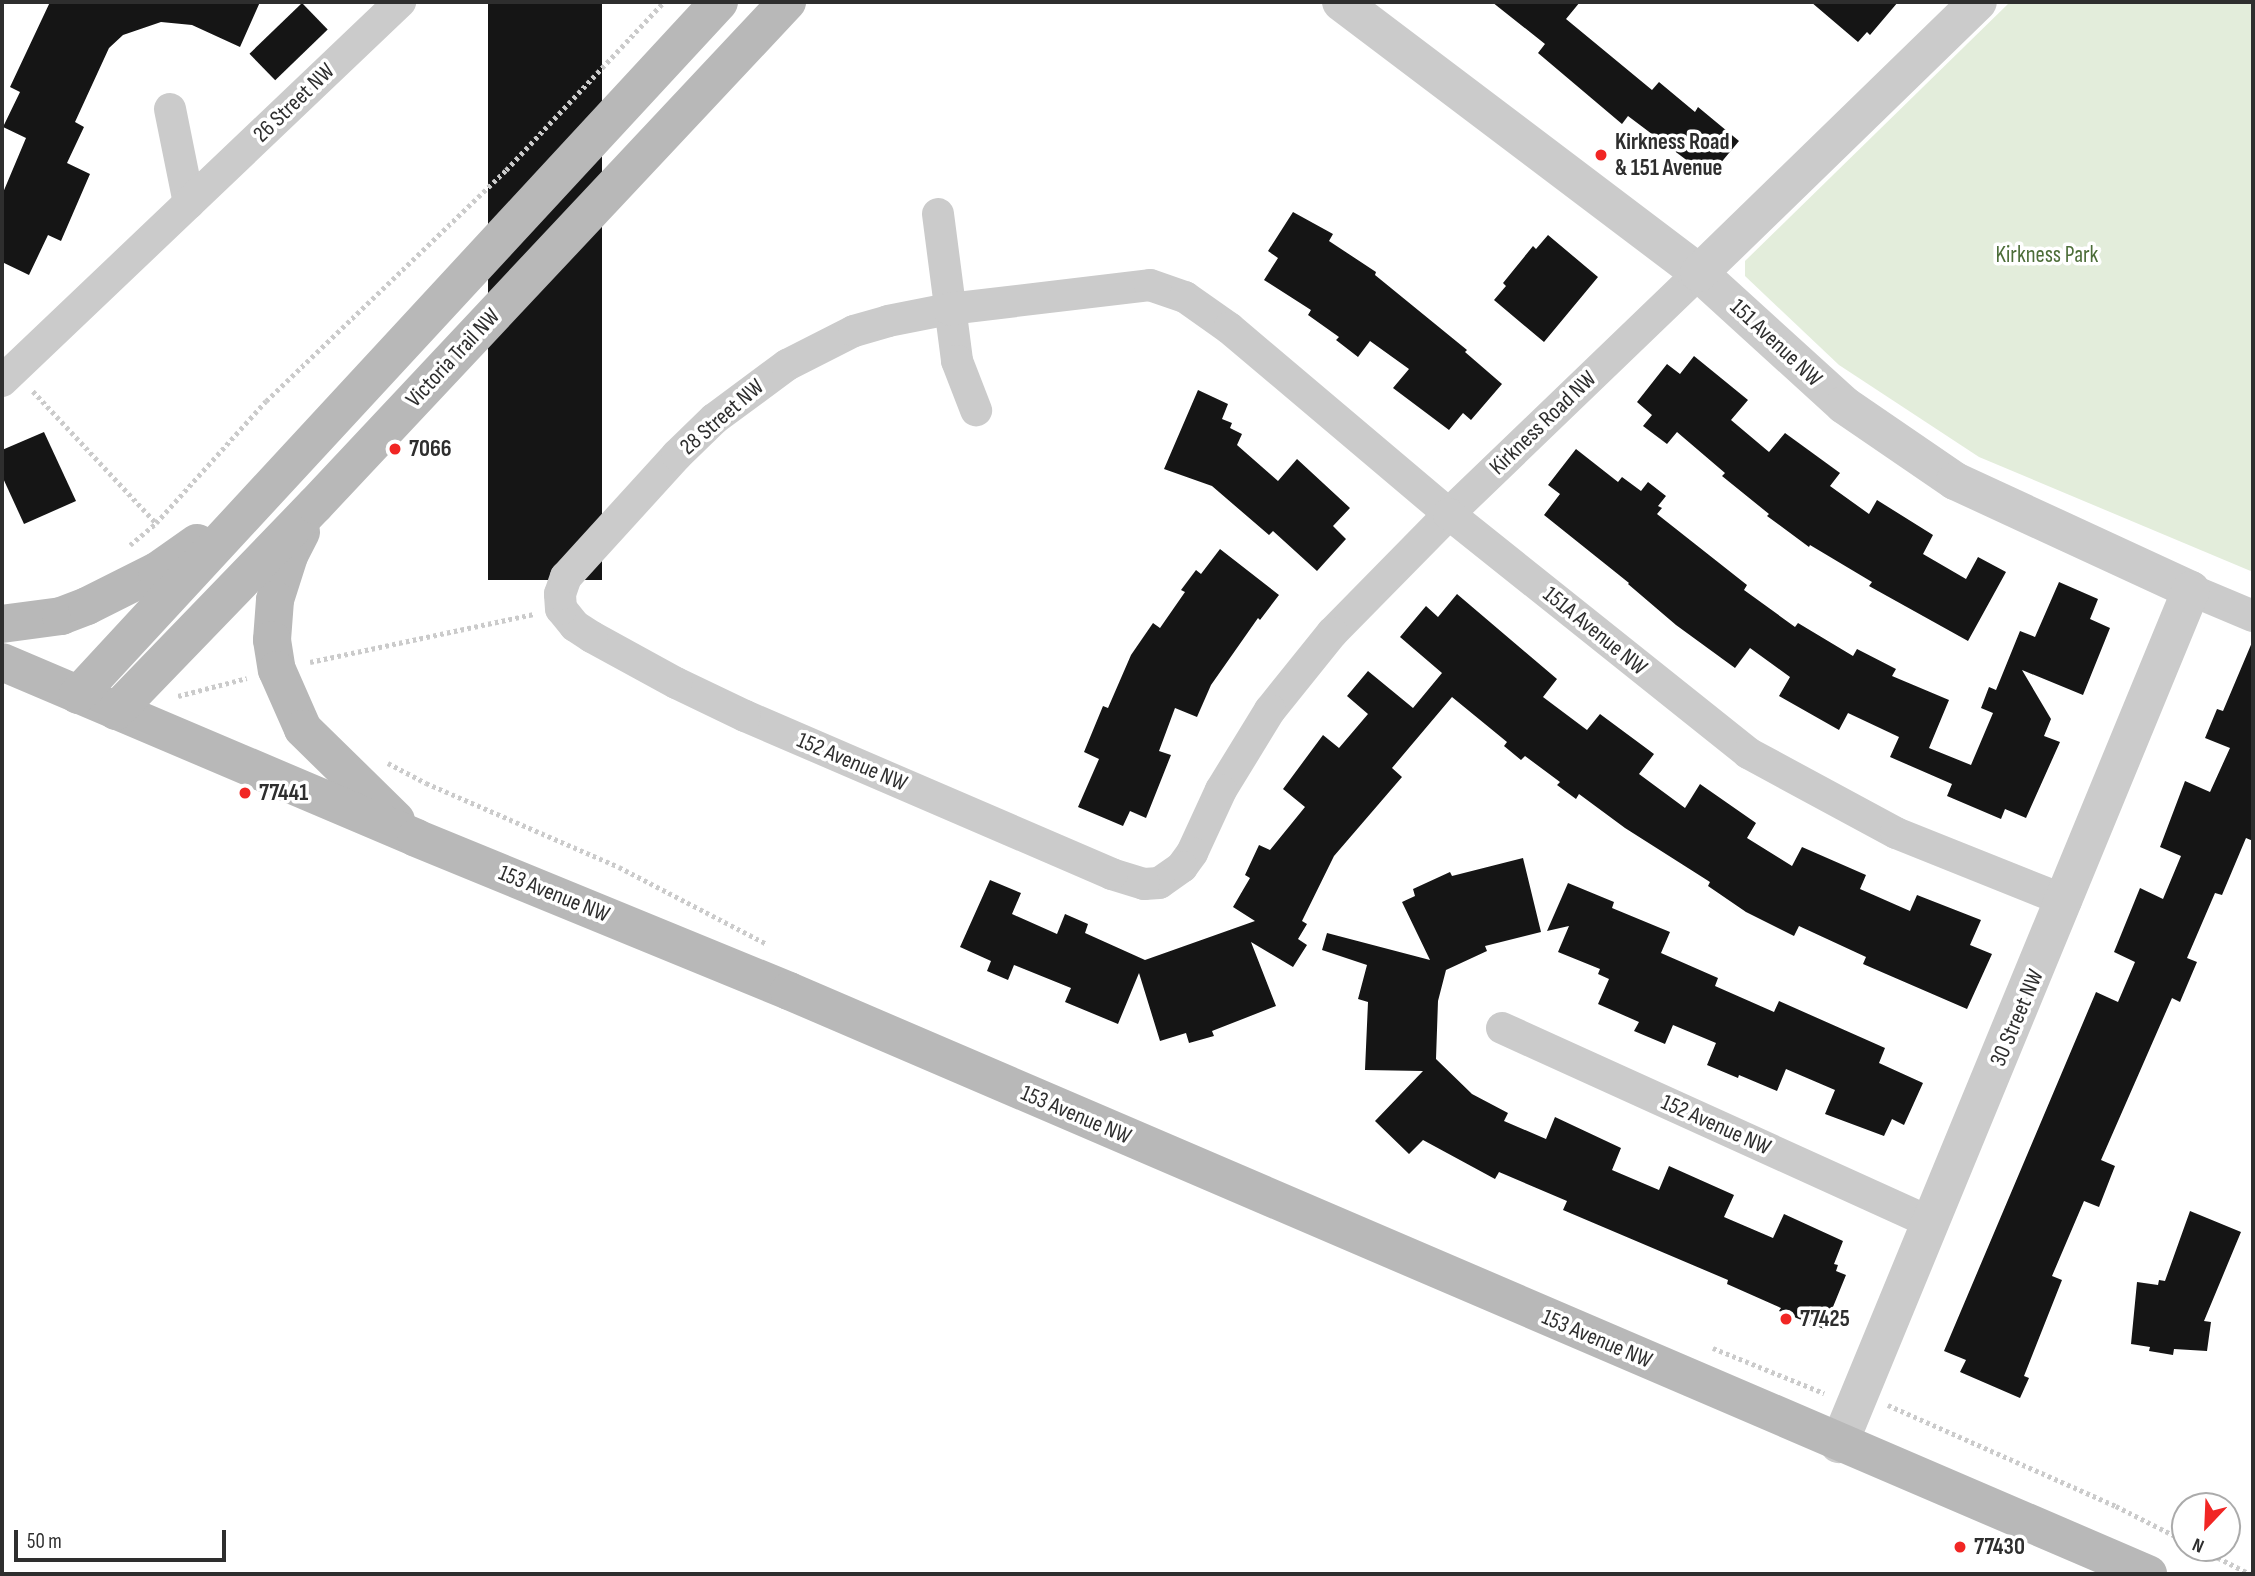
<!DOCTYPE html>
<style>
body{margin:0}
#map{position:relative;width:2255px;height:1576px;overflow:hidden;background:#fff;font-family:"Sofia Sans Condensed",sans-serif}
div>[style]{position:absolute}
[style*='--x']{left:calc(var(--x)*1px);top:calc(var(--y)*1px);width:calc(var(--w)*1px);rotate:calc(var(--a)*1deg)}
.green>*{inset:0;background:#e3eddb}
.building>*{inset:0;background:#151515;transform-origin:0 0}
.path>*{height:4.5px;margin-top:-2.25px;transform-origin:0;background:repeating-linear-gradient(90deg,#cbcbcb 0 3.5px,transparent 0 7px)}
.minor>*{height:32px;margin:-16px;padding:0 16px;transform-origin:16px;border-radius:16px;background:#cbcbcb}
.tertiary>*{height:38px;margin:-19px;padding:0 19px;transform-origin:19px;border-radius:19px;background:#cbcbcb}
.secondary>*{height:38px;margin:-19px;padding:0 19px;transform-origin:19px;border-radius:19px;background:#b8b8b8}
.dots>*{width:19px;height:19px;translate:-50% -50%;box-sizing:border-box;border:4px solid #fff;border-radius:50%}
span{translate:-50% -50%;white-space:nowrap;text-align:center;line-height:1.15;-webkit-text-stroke:7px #fff;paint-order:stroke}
.street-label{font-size:23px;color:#2e2e2e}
.poi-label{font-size:23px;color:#2e2e2e;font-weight:700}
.left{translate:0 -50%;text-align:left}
.park-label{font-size:23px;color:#4c6d38}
.frame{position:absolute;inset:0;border:4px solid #2e2e2e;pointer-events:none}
.north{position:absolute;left:2171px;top:1492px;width:70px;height:70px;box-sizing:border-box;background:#fff;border:2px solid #ababab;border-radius:50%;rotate:203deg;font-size:19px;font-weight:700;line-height:28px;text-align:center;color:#2e2e2e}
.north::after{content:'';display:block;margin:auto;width:24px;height:32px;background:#f12624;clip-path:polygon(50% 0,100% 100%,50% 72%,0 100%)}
.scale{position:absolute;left:14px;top:1530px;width:212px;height:32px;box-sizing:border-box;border:4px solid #2e2e2e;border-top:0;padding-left:9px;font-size:21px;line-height:24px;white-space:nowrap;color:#2e2e2e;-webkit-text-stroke:5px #fff;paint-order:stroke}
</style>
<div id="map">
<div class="green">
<i style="clip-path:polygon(2010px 2px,2253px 2px,2253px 572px,1979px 457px,1839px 365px,1745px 276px,1745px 261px)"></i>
</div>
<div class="building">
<i style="clip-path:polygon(50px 2px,260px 2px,240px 47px,192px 25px,161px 22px,123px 35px,109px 48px,75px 122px,84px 127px,67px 163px,90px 174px,61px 241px,48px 235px,29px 275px,2px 262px,2px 195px,26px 138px,3px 127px,20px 92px,10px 87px)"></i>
<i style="left:488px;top:2px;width:114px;height:578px"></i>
<i style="clip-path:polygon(1492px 2px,1580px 2px,1566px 19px,1652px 90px,1659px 82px,1695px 112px,1698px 107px,1739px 141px,1709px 177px,1628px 116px,1622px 124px,1538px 53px,1545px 44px)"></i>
<i style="clip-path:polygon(1811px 2px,1898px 2px,1870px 35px,1867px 32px,1858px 42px)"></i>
<i style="left:302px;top:3px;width:37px;height:73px;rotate:46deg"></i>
<i style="clip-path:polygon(1293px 212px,1333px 234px,1329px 241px,1376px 272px,1375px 275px,1467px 350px,1465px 352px,1502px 384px,1471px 420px,1463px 413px,1449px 430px,1393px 388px,1409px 369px,1370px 341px,1358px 357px,1336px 340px,1339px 337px,1308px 315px,1311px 310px,1264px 280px,1278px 258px,1268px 251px)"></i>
<i style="clip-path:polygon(1548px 235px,1598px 277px,1544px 342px,1494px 300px,1506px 286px,1503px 283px,1533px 246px,1536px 249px)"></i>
<i style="clip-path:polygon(1694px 356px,1748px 400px,1731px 420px,1769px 452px,1785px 433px,1840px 473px,1830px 486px,1869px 514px,1877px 500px,1933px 535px,1923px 554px,1966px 579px,1978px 557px,2006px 572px,1968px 641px,1869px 586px,1872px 582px,1810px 545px,1809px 547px,1767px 516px,1769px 514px,1722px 476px,1725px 473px,1677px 432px,1667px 444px,1643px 426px,1652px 415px,1637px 402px,1667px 364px,1680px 374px)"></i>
<i style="clip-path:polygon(1198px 390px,1228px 404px,1222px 419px,1232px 423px,1230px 428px,1242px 434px,1237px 445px,1278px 481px,1297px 459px,1350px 508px,1333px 526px,1346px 539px,1317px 571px,1273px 531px,1269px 535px,1212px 486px,1164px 469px)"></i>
<i style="clip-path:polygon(44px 432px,76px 501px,24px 524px,2px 476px,2px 450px)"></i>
<i style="clip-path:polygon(1576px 449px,1618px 482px,1622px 477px,1641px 491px,1648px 482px,1666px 496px,1658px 506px,1662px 508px,1657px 514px,1747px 585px,1744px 590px,1795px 627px,1798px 623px,1853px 656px,1857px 649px,1896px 669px,1892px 676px,1949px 700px,1929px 748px,1971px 765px,1993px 713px,1981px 708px,1989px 687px,1996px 690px,2020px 631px,2035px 637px,2059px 582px,2098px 599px,2090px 619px,2110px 628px,2083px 695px,2022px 670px,2051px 719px,2044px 736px,2060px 742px,2026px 818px,2005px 809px,2001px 819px,1947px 796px,1952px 784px,1890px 757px,1899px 737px,1848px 713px,1839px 730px,1779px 696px,1790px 677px,1750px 648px,1735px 668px,1676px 625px,1628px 584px,1629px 583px,1544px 515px,1560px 494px,1548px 485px)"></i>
<i style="clip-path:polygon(1220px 549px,1279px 595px,1260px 620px,1258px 618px,1211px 685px,1197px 717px,1175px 708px,1159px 751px,1171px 755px,1146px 818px,1130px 811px,1123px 826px,1078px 807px,1099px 759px,1084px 752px,1103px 706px,1108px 708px,1131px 655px,1153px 623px,1160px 628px,1185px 592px,1181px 590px,1196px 570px,1201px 574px)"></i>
<i style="clip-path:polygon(1457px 594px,1557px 679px,1543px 697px,1587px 730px,1600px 714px,1654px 754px,1639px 774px,1685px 808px,1700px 784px,1756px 823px,1747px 838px,1792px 866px,1802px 847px,1866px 875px,1860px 889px,1910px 911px,1917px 895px,1981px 920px,1970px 945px,1992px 954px,1967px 1009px,1863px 964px,1866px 957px,1799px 926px,1794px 936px,1746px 912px,1708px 886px,1710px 882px,1625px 828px,1579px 794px,1576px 799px,1557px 785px,1560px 782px,1525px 756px,1521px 760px,1504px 746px,1507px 742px,1452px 697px,1392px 768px,1402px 777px,1334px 856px,1302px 921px,1307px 924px,1298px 939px,1307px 945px,1293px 967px,1251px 942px,1276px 1006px,1212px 1031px,1214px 1036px,1189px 1043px,1186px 1033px,1160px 1041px,1139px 973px,1118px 1024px,1065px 1002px,1071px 988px,1014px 965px,1008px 980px,987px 971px,991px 961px,960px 947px,990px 880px,1021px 893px,1012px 914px,1057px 934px,1065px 914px,1088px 924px,1085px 933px,1145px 960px,1255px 921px,1233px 907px,1250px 878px,1245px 875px,1259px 845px,1270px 850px,1305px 807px,1283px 789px,1323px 735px,1339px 748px,1368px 714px,1347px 696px,1368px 671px,1413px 708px,1442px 673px,1400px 637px,1426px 606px,1438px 617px)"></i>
<i style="clip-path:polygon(2253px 640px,2253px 841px,2246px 838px,2222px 895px,2215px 893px,2187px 958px,2197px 962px,2180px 1002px,2172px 998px,2101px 1160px,2115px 1166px,2099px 1207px,2084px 1201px,2052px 1276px,2062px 1280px,2024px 1376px,2029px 1378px,2020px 1398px,1960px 1372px,1966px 1360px,1944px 1351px,2096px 992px,2118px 1002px,2135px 962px,2114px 952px,2140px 888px,2163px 899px,2181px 856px,2160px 847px,2185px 781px,2210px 792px,2230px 748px,2205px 738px,2217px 709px,2223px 711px)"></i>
<i style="clip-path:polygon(1523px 858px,1541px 932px,1485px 946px,1487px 951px,1446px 970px,1438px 1001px,1436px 1059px,1472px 1094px,1508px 1113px,1504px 1121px,1546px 1139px,1555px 1117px,1621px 1148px,1612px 1170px,1659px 1190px,1669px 1166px,1734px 1195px,1724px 1217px,1773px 1238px,1784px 1214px,1843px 1241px,1834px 1264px,1838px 1265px,1836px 1271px,1846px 1275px,1824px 1329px,1779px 1311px,1781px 1308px,1727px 1284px,1728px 1280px,1563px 1210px,1567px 1201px,1499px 1172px,1495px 1179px,1423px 1140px,1409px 1154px,1375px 1121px,1423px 1071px,1365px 1070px,1368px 1002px,1358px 999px,1367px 965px,1322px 950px,1327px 933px,1430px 960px,1402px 902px,1415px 896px,1413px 889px,1450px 872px,1452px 876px)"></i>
<i style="clip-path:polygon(1568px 883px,1614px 902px,1612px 908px,1670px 932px,1661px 953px,1718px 978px,1715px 986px,1774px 1012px,1779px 1001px,1885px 1048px,1879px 1063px,1923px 1083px,1904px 1125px,1892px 1119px,1884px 1136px,1825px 1114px,1835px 1090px,1786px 1069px,1777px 1091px,1739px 1075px,1738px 1078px,1707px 1065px,1716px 1043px,1673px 1025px,1665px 1044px,1634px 1031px,1639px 1022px,1598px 1004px,1609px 979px,1598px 974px,1600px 969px,1558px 952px,1569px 926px,1547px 931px)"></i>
<i style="clip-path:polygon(2190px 1211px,2241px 1232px,2204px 1321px,2211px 1322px,2207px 1351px,2174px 1349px,2173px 1355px,2149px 1351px,2150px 1347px,2131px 1344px,2137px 1282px,2158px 1285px,2159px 1280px,2165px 1281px)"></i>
</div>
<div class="path">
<i style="--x:33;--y:391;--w:180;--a:47"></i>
<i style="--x:130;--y:545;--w:34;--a:-40"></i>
<i style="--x:156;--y:523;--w:164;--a:-48"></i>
<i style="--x:266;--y:401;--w:333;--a:-43.9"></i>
<i style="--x:506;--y:170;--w:231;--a:-46.8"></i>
<i style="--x:310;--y:662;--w:229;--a:-12.1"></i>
<i style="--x:178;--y:696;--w:71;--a:-14.6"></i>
<i style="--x:388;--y:763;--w:43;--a:27.8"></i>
<i style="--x:426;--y:783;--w:210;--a:23.5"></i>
<i style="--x:619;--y:867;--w:165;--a:27.5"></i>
<i style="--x:1713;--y:1348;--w:120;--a:22.1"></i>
<i style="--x:1888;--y:1405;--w:249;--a:23.9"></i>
<i style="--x:2116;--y:1506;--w:77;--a:26.9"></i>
<i style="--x:2199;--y:1548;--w:57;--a:27"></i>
</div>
<div class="minor">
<i style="--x:170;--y:109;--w:96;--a:78.6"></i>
<i style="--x:938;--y:214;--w:148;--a:82.6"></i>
<i style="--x:957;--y:361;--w:53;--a:68.8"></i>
<i style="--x:1699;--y:273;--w:347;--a:136.1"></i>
<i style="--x:1449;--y:514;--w:167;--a:134.5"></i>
<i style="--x:1332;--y:633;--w:99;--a:128.8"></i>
<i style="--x:1270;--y:710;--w:94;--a:121.5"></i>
<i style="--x:1221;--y:790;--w:69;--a:114.7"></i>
<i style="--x:1192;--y:853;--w:17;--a:126"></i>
<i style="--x:1182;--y:867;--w:28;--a:145"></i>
<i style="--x:1159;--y:883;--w:15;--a:176"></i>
<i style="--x:1144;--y:884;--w:34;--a:-163"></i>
<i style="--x:1112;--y:874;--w:400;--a:-156.7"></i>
<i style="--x:745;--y:716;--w:76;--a:-154.4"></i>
<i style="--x:676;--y:683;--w:96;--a:-151.3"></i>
<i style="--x:592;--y:637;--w:20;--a:-147"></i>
<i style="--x:575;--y:626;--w:22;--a:-129"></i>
<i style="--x:561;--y:609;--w:15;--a:-94"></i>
<i style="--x:560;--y:594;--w:18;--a:-71"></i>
<i style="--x:566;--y:577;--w:165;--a:-47.7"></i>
<i style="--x:677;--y:455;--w:52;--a:-44.2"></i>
<i style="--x:714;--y:419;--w:91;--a:-36.5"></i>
<i style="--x:787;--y:365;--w:75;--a:-26.9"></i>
<i style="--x:854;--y:331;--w:35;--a:-16"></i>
<i style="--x:888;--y:321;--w:62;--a:-11.1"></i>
<i style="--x:949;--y:309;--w:202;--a:-6.8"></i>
<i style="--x:1150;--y:285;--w:37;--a:19"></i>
<i style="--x:1185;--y:297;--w:54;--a:35.2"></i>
<i style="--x:1229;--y:328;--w:288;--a:40.2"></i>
<i style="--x:1449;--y:514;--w:383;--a:38.6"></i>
<i style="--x:1748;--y:753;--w:168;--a:28.4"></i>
<i style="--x:1896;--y:833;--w:183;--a:21.8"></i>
<i style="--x:2;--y:381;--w:550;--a:-43.6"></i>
<i style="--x:2191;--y:590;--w:67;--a:22.8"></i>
<i style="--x:1502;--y:1028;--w:471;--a:24.4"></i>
</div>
<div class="tertiary">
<i style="--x:1341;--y:2;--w:449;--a:37.1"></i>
<i style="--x:1699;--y:273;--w:196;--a:42.3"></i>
<i style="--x:1844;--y:405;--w:135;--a:34.4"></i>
<i style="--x:1955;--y:481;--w:260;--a:24.8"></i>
<i style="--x:2191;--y:590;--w:924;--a:112.4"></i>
<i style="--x:1699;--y:273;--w:389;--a:-44.2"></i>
</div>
<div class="secondary">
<i style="--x:301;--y:532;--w:27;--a:117"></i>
<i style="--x:289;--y:556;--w:46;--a:107.7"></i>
<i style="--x:275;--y:600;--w:40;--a:94.3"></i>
<i style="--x:272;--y:640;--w:30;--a:81"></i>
<i style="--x:277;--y:670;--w:64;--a:66.2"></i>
<i style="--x:303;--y:729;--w:130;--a:44.4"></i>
<i style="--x:2;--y:624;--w:60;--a:-7.7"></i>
<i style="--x:61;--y:616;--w:28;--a:-21"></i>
<i style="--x:87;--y:606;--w:78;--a:-26.6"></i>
<i style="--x:157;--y:571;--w:49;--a:-35"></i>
<i style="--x:2;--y:662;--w:450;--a:23"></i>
<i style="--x:416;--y:838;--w:403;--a:22.3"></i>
<i style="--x:789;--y:991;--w:1479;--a:23.22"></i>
<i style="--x:78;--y:695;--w:944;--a:-47.23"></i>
<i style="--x:116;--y:711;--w:286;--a:-46"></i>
<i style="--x:315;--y:505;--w:690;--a:-46.82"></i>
</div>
<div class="dots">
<i style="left:1601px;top:155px;background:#f12624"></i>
<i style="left:395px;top:449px;background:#f12624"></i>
<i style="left:245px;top:793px;background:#f12624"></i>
<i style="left:1786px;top:1319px;background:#f12624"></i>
<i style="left:1960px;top:1547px;background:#f12624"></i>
</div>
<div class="street-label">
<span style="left:294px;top:103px;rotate:-44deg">26 Street NW</span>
<span style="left:1776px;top:343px;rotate:43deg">151 Avenue NW</span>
<span style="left:453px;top:358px;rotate:-47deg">Victoria Trail NW</span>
<span style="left:722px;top:417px;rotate:-41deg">28 Street NW</span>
<span style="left:1543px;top:423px;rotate:-44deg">Kirkness Road NW</span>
<span style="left:1595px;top:631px;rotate:39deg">151A Avenue NW</span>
<span style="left:852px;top:762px;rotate:23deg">152 Avenue NW</span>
<span style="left:554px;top:894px;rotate:22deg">153 Avenue NW</span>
<span style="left:2017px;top:1018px;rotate:-67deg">30 Street NW</span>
<span style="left:1076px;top:1115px;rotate:23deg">153 Avenue NW</span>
<span style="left:1716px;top:1125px;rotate:24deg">152 Avenue NW</span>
<span style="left:1597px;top:1339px;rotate:23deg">153 Avenue NW</span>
</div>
<div class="poi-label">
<span class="left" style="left:1615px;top:155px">Kirkness Road<br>&amp; 151 Avenue</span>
<span class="left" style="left:409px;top:449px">7066</span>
<span class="left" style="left:259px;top:793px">77441</span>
<span class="left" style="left:1800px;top:1319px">77425</span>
<span class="left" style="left:1974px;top:1547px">77430</span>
</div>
<div class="park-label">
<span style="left:2047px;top:255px">Kirkness Park</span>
</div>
<div class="frame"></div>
<div class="north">N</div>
<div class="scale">50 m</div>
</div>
